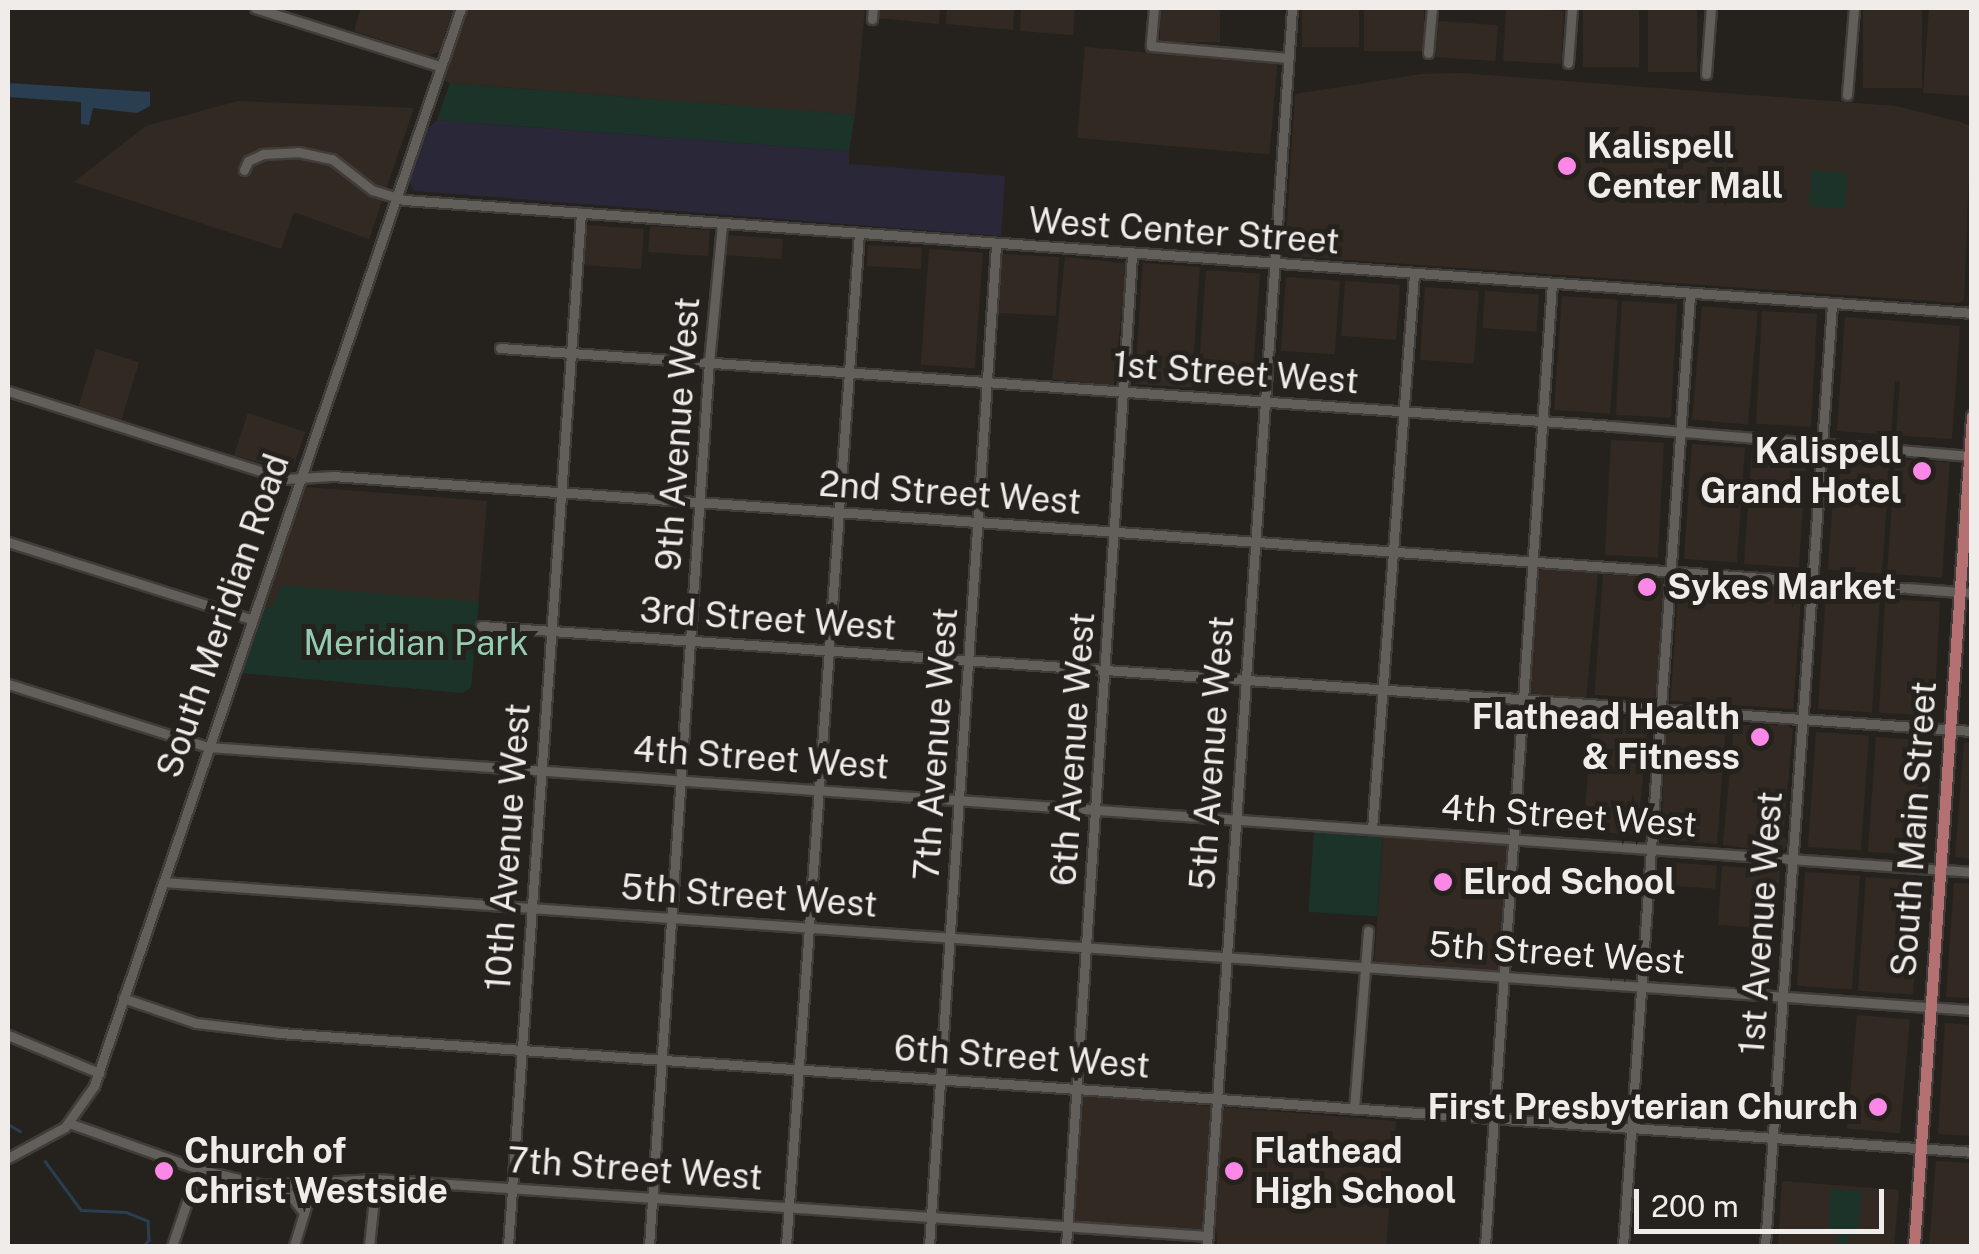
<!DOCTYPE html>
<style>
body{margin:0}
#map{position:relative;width:1979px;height:1254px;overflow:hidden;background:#25221e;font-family:"Public Sans",sans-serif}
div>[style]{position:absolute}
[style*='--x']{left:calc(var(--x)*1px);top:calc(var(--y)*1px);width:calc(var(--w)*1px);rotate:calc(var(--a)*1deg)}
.built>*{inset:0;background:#322a22;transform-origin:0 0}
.industrial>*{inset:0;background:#2a2738}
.green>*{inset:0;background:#1c3329;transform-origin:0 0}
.water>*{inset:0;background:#293f51}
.stream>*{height:2.5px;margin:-1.25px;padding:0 1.25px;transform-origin:1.25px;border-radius:1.25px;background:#293f51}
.roads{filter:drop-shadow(2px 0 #403c3a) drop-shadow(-2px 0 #403c3a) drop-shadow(0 2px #403c3a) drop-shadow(0 -2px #403c3a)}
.minor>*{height:9px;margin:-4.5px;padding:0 4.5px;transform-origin:4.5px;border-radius:4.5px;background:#625e59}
.major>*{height:11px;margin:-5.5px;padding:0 5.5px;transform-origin:5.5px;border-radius:5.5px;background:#b57171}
.dots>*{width:28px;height:28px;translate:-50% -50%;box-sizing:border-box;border:5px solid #25221e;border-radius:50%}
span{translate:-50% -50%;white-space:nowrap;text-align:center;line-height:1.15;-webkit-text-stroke:10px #25221e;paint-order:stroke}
.poi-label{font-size:35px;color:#efecea;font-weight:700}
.left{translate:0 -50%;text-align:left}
.right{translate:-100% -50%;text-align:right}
.street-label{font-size:35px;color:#efecea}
.park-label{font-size:35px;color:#93cdb1}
.frame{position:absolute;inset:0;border:10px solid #efecea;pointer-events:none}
.scale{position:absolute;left:1634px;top:1189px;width:250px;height:45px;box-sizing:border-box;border:5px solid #efecea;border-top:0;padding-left:12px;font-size:30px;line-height:35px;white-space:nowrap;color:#efecea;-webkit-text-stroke:8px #25221e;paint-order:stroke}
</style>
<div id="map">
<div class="built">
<i style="clip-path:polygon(361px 8px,454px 8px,439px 52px,428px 55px,354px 31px)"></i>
<i style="clip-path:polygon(468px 8px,865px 8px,855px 115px,450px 83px,442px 80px)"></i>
<i style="clip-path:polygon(880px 8px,940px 8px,939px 24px,879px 18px)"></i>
<i style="clip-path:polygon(947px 8px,1014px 8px,1013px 30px,946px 24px)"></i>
<i style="clip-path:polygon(1021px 8px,1075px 8px,1073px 35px,1020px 31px)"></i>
<i style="left:1160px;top:8px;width:60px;height:34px"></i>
<i style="left:1302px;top:8px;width:57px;height:39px"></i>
<i style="left:1364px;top:8px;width:60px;height:43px"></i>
<i style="left:1506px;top:8px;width:58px;height:53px;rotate:3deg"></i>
<i style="left:1583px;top:8px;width:56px;height:59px"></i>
<i style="left:1648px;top:8px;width:49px;height:64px"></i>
<i style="left:1863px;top:8px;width:59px;height:80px"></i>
<i style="clip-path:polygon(1929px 8px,1971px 8px,1971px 96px,1923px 93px)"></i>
<i style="left:1438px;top:21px;width:60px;height:36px;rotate:4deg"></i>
<i style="left:1085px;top:47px;width:193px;height:91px;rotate:5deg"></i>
<i style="clip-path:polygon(1460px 73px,1895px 106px,1961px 122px,1971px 127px,1964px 300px,1958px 303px,1293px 256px,1285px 251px,1295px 94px,1422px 74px)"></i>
<i style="clip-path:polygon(238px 101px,414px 108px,369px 239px,294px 212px,281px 249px,74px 182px,146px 126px)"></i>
<i style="left:585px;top:225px;width:59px;height:40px;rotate:4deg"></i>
<i style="left:650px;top:226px;width:60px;height:26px;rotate:4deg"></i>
<i style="left:724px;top:235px;width:59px;height:20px;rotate:4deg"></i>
<i style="left:868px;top:245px;width:54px;height:21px;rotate:3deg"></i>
<i style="left:929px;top:249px;width:54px;height:116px;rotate:4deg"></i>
<i style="left:1002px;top:254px;width:57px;height:59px;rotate:3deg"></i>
<i style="left:1065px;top:257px;width:62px;height:123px;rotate:6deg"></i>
<i style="left:1143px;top:263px;width:57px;height:121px;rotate:4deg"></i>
<i style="left:1206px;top:270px;width:54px;height:97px;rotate:4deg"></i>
<i style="left:1286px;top:277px;width:54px;height:74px;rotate:4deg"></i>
<i style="left:1345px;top:281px;width:55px;height:55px;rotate:4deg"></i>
<i style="left:1425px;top:287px;width:54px;height:73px;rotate:4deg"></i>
<i style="left:1485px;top:291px;width:54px;height:37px;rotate:4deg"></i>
<i style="left:1562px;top:296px;width:56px;height:114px;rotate:4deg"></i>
<i style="left:1622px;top:301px;width:55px;height:114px;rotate:3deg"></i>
<i style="left:1702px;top:306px;width:56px;height:114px;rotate:5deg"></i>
<i style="left:1762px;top:311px;width:55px;height:113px;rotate:3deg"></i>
<i style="clip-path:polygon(1845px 317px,1960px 326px,1952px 439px,1896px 435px,1900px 382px,1895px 381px,1891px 435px,1837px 431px)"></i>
<i style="left:96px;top:349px;width:45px;height:74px;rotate:17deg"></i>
<i style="clip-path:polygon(248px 413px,305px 432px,294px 465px,287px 471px,234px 455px)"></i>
<i style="left:1611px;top:440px;width:53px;height:115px;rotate:3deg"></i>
<i style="left:1692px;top:444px;width:53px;height:115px;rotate:4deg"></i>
<i style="left:1752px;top:449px;width:55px;height:115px;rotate:4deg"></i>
<i style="left:1836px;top:455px;width:54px;height:115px;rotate:4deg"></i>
<i style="left:1895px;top:459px;width:55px;height:115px;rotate:4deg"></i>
<i style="clip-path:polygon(305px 487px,487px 501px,471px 687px,463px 693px,242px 673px)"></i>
<i style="clip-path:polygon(1542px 569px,1598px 573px,1586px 699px,1533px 694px,1528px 689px,1536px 572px)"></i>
<i style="left:1603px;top:574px;width:61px;height:121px;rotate:4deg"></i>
<i style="left:1679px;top:579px;width:123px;height:122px;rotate:4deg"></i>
<i style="left:1826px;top:594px;width:54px;height:115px;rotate:4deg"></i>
<i style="left:1885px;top:599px;width:55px;height:114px;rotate:3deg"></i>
<i style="left:1593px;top:716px;width:55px;height:115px;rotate:5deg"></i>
<i style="clip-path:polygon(1671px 717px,1726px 723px,1717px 844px,1661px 839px,1666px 720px)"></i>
<i style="clip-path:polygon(1734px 725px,1787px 725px,1793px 729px,1783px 836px,1789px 844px,1782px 852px,1723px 845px)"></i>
<i style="left:1816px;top:732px;width:53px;height:115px;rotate:4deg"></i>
<i style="left:1876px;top:737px;width:55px;height:115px;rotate:4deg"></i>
<i style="clip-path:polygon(1964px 743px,1971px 743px,1971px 859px,1955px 857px)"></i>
<i style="left:1383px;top:837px;width:125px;height:125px;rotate:4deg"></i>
<i style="left:1663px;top:862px;width:54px;height:23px;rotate:4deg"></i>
<i style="left:1722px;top:866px;width:58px;height:59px;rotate:4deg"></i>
<i style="left:1805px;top:872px;width:55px;height:114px;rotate:4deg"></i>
<i style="left:1866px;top:877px;width:55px;height:114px;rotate:4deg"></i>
<i style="clip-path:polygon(1954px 883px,1971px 884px,1971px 998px,1946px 997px)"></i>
<i style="left:1857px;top:1015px;width:53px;height:114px;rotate:5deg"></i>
<i style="clip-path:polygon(1945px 1023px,1971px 1025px,1971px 1136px,1938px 1134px)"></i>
<i style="clip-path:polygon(1083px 1096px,1396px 1121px,1386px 1246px,1217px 1246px,1217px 1233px,1073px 1222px)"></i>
<i style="clip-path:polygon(1936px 1161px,1971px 1163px,1971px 1246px,1929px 1246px)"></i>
<i style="clip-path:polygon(1782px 1181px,1899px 1190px,1894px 1246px,1778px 1246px)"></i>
</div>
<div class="industrial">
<i style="clip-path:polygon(437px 120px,849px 151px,849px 164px,1005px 176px,1001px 236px,414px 191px,409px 182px,428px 128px)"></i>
</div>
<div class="green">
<i style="clip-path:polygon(450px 83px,797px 110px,855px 115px,849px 151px,437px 120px)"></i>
<i style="left:1812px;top:170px;width:36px;height:36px;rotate:5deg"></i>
<i style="clip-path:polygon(281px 585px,479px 602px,471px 687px,463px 693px,242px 673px,264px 609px,274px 605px)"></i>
<i style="left:1314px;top:832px;width:69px;height:80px;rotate:4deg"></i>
<i style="clip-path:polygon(1831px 1189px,1861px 1191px,1858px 1236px,1849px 1235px,1848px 1246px,1836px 1246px,1837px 1235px,1828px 1234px)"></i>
</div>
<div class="water">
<i style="clip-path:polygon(8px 83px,150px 92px,150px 106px,137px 113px,93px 108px,89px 125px,81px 124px,81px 102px,8px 97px)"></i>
</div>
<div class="stream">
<i style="--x:8;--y:1124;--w:14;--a:30"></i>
<i style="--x:45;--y:1161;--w:61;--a:53.7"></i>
<i style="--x:81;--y:1210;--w:45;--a:2.5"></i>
<i style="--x:126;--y:1212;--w:24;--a:22"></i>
<i style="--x:148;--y:1221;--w:19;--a:87"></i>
<i style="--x:149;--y:1240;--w:8;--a:130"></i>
</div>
<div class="roads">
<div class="minor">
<i style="--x:255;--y:8;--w:193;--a:17.5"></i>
<i style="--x:1154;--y:8;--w:38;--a:95"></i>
<i style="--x:1151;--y:46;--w:138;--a:5"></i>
<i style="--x:872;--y:19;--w:11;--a:-85"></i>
<i style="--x:1428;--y:53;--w:45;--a:-84.9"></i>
<i style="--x:1568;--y:63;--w:55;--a:-85.8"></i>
<i style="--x:1706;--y:74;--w:66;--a:-85.7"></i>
<i style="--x:1847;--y:95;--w:87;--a:-85.4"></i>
<i style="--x:244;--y:170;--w:10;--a:-66"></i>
<i style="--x:248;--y:161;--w:17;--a:-25"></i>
<i style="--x:263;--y:154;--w:35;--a:-3"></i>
<i style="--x:298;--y:152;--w:35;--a:12"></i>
<i style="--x:332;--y:159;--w:51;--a:37.8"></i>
<i style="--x:372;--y:190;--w:34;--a:17"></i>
<i style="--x:404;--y:200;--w:1572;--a:4.12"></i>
<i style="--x:500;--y:348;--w:1115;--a:4.01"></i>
<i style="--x:1612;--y:426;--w:361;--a:4.8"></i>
<i style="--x:8;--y:391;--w:291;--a:17.6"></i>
<i style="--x:285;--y:479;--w:47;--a:-3.7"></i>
<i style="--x:332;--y:476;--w:1574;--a:4.08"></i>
<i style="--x:8;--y:542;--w:255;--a:17.6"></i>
<i style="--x:1907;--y:588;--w:65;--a:4.4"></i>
<i style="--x:481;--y:626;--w:1495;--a:4.03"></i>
<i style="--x:8;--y:684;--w:210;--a:17.5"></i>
<i style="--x:208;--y:747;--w:1768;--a:4.05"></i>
<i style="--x:1372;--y:829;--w:557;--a:-85.67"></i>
<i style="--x:163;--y:882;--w:1814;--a:4.05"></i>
<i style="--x:123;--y:998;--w:77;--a:18.9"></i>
<i style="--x:196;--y:1023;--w:85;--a:6.8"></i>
<i style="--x:280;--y:1033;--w:1696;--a:4.02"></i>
<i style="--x:8;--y:1035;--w:99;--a:22.7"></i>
<i style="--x:1354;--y:1109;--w:179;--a:-85.5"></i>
<i style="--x:69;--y:1123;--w:137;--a:19.6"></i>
<i style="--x:198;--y:1169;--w:67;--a:13.8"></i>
<i style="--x:263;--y:1185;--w:113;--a:-3"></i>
<i style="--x:376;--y:1179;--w:834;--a:3.92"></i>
<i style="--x:8;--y:1158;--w:65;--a:-28.5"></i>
<i style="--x:65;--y:1127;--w:50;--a:-54.7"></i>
<i style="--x:94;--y:1086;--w:1139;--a:-71.2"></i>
<i style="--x:283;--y:1186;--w:34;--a:52"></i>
<i style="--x:304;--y:1213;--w:34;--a:107"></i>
<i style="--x:304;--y:1213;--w:31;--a:-73"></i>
<i style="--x:172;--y:1246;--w:81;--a:-71.3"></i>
<i style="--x:369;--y:1246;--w:67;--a:-84"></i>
<i style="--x:508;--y:1246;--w:1036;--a:-85.96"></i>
<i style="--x:649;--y:1246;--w:886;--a:-86.12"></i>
<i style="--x:709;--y:362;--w:139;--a:-84.6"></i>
<i style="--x:786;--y:1246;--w:1016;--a:-85.88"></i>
<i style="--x:929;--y:1246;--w:1003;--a:-86.17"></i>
<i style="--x:1066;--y:1246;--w:993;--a:-86.19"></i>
<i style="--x:1207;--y:1246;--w:1241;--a:-86.07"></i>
<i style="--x:1485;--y:1246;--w:964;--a:-86.02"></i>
<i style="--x:1623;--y:1246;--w:954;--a:-85.97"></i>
<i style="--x:1765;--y:1246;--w:943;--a:-85.93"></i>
</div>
<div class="major">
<i style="--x:1914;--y:1246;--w:832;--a:-86"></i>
</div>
</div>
<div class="dots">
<i style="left:1567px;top:166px;background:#fb87e6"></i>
<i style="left:1922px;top:471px;background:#fb87e6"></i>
<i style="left:1647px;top:587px;background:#fb87e6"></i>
<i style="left:1760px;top:737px;background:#fb87e6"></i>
<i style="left:1443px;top:882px;background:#fb87e6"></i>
<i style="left:1878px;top:1107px;background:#fb87e6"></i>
<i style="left:164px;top:1171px;background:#fb87e6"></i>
<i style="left:1234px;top:1171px;background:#fb87e6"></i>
</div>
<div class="poi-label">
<span class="left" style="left:1587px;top:166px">Kalispell<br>Center Mall</span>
<span class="right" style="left:1902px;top:471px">Kalispell<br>Grand Hotel</span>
<span class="left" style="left:1667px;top:587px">Sykes Market</span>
<span class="right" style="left:1740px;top:737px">Flathead Health<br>&amp; Fitness</span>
<span class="left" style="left:1463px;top:882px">Elrod School</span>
<span class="right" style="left:1858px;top:1107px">First Presbyterian Church</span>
<span class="left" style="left:184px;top:1171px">Church of<br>Christ Westside</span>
<span class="left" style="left:1254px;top:1171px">Flathead<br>High School</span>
</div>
<div class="street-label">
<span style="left:1184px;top:231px;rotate:4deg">West Center Street</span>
<span style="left:1236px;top:373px;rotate:4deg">1st Street West</span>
<span style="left:678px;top:434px;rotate:-86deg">9th Avenue West</span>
<span style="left:950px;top:493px;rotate:4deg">2nd Street West</span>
<span style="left:223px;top:616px;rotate:-71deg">South Meridian Road</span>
<span style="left:768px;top:619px;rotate:4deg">3rd Street West</span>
<span style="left:936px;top:744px;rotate:-86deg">7th Avenue West</span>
<span style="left:1073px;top:749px;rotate:-86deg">6th Avenue West</span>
<span style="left:1212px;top:753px;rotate:-86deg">5th Avenue West</span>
<span style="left:761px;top:758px;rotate:4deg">4th Street West</span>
<span style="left:1569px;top:816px;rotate:4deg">4th Street West</span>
<span style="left:1914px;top:829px;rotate:-86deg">South Main Street</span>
<span style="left:508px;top:847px;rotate:-86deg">10th Avenue West</span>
<span style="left:749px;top:896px;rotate:4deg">5th Street West</span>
<span style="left:1761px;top:923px;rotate:-86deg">1st Avenue West</span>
<span style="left:1557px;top:953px;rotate:4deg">5th Street West</span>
<span style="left:1022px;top:1057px;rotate:4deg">6th Street West</span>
<span style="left:635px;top:1169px;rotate:4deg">7th Street West</span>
</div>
<div class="park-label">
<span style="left:416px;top:643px">Meridian Park</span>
</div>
<div class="frame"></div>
<div class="scale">200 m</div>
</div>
